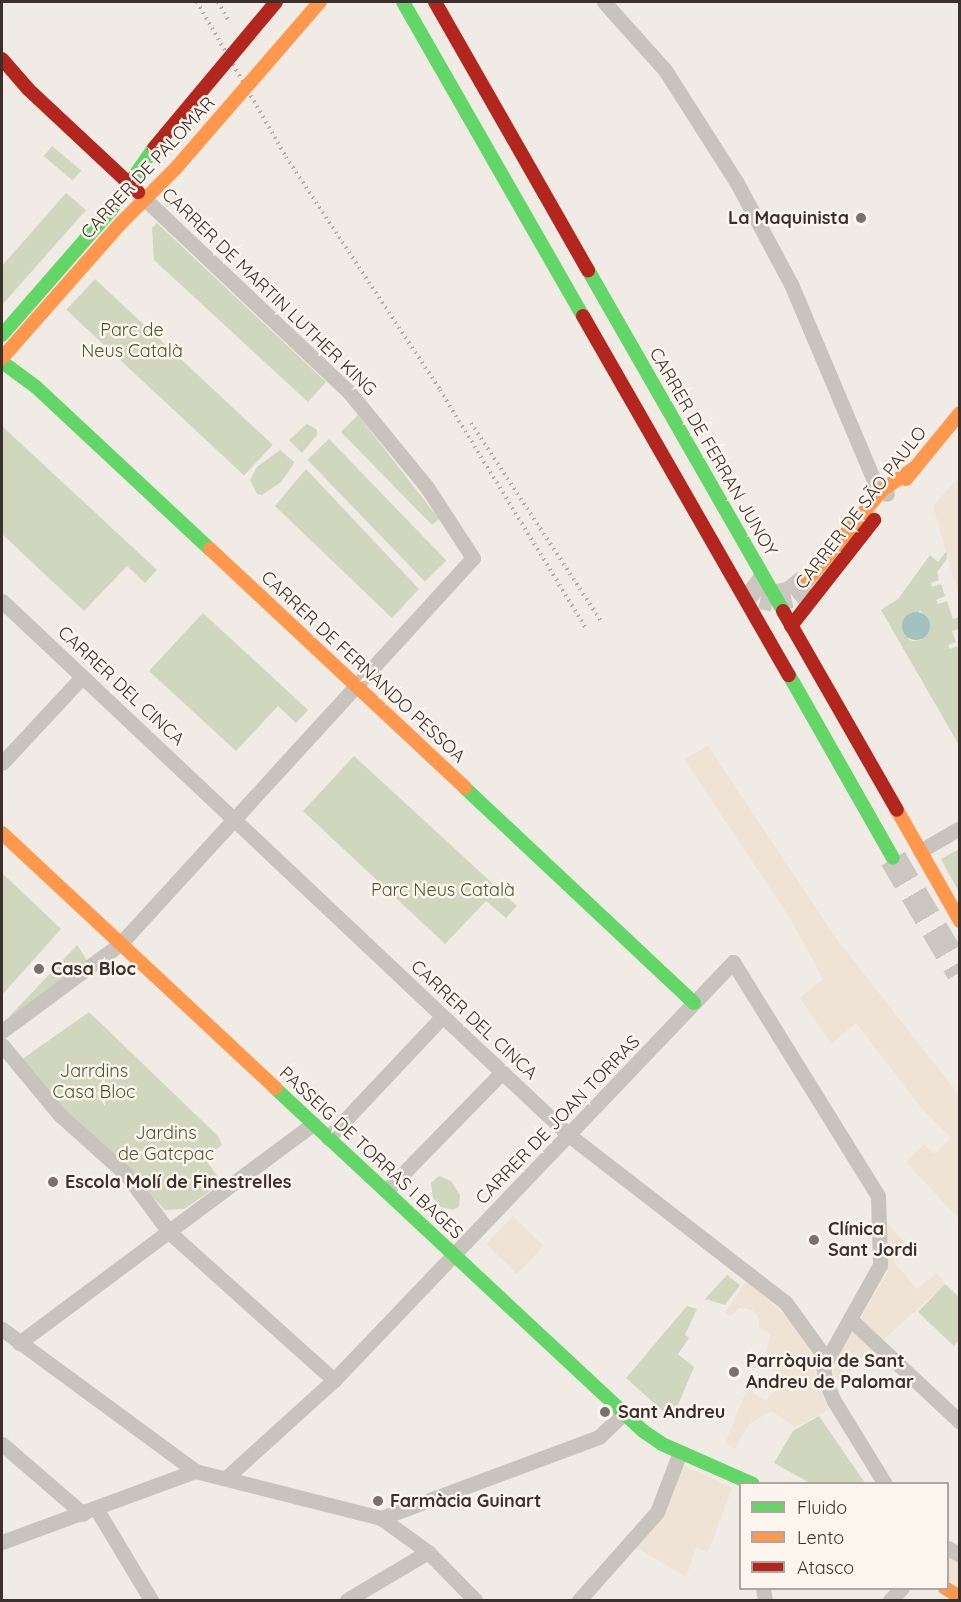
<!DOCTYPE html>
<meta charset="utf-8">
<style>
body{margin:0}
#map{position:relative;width:961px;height:1602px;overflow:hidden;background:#f0ebe5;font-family:Quicksand,sans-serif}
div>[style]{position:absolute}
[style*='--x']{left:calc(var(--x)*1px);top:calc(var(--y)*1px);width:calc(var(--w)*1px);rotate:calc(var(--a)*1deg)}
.green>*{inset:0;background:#d1d6bf;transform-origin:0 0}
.plaza>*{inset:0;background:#eee3d5;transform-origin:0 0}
.water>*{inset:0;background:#a1c2c1}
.round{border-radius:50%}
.highway-tunnel>*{height:27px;margin-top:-13.5px;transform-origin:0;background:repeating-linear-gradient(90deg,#ccc6c0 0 27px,transparent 0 41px)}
.street>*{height:15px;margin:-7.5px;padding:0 7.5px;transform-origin:7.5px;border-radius:7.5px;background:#c9c3be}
.fast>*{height:14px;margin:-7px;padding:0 7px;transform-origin:7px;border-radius:7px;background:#63d668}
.slow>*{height:14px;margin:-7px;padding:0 7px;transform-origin:7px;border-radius:7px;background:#ff974d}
.jam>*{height:14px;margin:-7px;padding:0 7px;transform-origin:7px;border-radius:7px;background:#b3261e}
.rail>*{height:4px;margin-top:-2px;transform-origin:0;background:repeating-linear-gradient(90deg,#b1aca8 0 1.5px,transparent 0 6px)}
.slow-bridge>*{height:14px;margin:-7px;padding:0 7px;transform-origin:7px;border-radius:7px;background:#ff974d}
.jam-bridge>*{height:14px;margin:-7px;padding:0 7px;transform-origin:7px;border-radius:7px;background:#b3261e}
.dots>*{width:16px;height:16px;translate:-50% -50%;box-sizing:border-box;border:3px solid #fbf5ee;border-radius:50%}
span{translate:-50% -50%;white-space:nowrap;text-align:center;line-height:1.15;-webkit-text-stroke:5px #fbf5ee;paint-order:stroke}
.street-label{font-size:18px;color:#3b302b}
.poi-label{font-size:18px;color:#3b302b;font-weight:700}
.right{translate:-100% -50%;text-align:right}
.left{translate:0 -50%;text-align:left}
.park-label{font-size:18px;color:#4a5a2e}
.frame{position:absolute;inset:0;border:3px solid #3b302b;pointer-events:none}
.legend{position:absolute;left:739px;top:1482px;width:210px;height:108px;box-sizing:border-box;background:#fbf5ee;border:2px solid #aea6a0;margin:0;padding:8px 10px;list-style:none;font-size:18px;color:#3b302b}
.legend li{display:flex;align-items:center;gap:12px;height:30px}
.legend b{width:30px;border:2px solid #aea6a0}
</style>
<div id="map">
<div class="green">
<i style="left:52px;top:146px;width:38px;height:13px;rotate:40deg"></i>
<i style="clip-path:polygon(66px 193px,86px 210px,2px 305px,2px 266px)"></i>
<i style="clip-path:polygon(157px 223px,326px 382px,308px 402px,154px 260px,152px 228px)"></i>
<i style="left:95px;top:279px;width:243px;height:42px;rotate:43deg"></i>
<i style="clip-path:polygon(358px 415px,439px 519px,432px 525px,341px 432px)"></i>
<i style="clip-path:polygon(307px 424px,317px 430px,317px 435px,302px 453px,289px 440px)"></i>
<i style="clip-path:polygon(2px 426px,157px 570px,145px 583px,127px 566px,84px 611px,2px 534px)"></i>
<i style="left:329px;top:439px;width:169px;height:30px;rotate:46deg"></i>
<i style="clip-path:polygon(280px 450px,294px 462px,293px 465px,281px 482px,262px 495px,257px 494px,250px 480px,257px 467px)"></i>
<i style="clip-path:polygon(306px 469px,419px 589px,392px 618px,275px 506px)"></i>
<i style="clip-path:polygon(evenodd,947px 550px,947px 559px,937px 572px,939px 580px,931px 583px,932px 587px,941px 584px,945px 596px,936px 600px,938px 604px,947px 601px,953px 619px,959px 617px,959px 629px,952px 631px,956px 642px,948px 645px,950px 649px,957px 646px,959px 652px,959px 745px,881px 610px,898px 599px,930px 555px,938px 562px,947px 550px,920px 610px,927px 618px,927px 628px,921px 640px,912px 641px,908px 639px,920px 610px)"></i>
<i style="clip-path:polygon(203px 613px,308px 710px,296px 723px,278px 706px,236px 751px,149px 671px)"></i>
<i style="clip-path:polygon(354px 756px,517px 906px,506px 918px,486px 901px,445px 944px,303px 811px)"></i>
<i style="clip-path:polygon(959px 849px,959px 892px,941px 859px)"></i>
<i style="clip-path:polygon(2px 873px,61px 929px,2px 995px)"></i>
<i style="clip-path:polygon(77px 945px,88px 962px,7px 1019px)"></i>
<i style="clip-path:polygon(89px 1012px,218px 1136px,222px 1145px,204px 1157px,222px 1183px,184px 1209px,165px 1210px,113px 1154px,60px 1115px,21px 1060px)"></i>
<i style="clip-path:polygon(439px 1176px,451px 1181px,460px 1195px,459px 1207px,453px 1210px,441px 1207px,433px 1198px,431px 1183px)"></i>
<i style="clip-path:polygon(727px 1275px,740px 1285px,725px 1305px,705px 1299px)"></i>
<i style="clip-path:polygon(945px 1284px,959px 1297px,959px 1340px,954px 1346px,918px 1312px)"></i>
<i style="clip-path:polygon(687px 1306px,697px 1309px,685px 1335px,689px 1338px,678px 1354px,694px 1367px,672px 1419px,626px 1378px)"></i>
<i style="clip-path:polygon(819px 1416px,865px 1483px,810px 1483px,774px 1463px,793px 1431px)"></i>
</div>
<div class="plaza">
<i style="clip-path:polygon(956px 480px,960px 483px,959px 596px,933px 506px)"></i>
<i style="clip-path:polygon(708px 746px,835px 937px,959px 1095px,959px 1219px,906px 1162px,924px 1144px,934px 1154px,951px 1138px,923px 1110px,856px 1023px,831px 1044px,800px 998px,823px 979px,791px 920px,684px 759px)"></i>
<i style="left:513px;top:1216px;width:43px;height:39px;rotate:44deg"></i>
<i style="clip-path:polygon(887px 1223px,909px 1247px,893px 1261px,917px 1289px,937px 1273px,945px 1284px,838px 1381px,833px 1373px,837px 1359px,888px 1271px,884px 1265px)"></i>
<i style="clip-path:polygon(747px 1280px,794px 1325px,811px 1352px,817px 1383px,829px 1410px,795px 1427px,771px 1411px,749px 1424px,735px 1449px,725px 1443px,747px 1389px,766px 1401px,784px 1375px,763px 1361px,771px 1334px,759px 1328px,759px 1318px,752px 1310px,739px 1308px,730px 1316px,725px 1313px)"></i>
<i style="clip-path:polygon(679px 1463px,732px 1488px,708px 1552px,696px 1547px,686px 1577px,634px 1546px)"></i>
<i style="clip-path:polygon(948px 1556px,959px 1563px,960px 1586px,948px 1581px)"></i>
</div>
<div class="water">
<i class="round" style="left:902px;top:612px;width:28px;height:28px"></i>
</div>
<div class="highway-tunnel">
<i style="--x:746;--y:584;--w:19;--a:36"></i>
<i style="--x:761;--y:595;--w:13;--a:13"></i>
<i style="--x:774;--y:598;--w:17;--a:-13"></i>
<i style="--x:791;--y:594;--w:19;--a:-39"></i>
<i style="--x:893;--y:858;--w:132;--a:59.6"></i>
</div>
<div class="street">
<i style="--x:604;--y:2;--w:91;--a:48.1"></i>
<i style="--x:665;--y:70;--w:134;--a:57.5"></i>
<i style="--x:737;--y:183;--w:115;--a:61.9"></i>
<i style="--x:791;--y:284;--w:218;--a:67.1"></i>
<i style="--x:876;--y:485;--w:14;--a:39"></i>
<i style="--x:2;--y:601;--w:780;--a:43.29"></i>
<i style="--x:570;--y:1136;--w:272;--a:37.7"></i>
<i style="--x:785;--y:1302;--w:63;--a:54"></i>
<i style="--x:822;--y:1353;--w:27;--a:84"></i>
<i style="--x:825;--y:1380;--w:23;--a:67"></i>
<i style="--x:834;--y:1401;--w:97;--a:58.4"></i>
<i style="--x:2;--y:763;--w:117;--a:-47.1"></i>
<i style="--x:920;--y:851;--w:46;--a:-29.9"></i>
<i style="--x:2;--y:1031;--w:147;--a:-36.4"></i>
<i style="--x:120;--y:944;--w:523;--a:-47.56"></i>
<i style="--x:473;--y:558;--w:86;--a:-123.1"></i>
<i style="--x:426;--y:486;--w:120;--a:-129.3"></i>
<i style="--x:350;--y:393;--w:282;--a:-136.6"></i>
<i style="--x:2;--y:1045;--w:91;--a:50.4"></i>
<i style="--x:60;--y:1115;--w:89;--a:41.8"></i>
<i style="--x:126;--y:1174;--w:72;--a:53.4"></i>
<i style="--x:169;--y:1232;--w:222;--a:41.9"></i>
<i style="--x:328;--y:1138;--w:166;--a:-46.7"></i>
<i style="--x:386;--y:1191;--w:166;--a:-45.7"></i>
<i style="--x:851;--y:1320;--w:149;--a:43.1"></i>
<i style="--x:2;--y:1329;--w:240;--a:36.3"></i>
<i style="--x:195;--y:1471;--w:192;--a:14.2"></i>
<i style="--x:381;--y:1518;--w:58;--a:35.9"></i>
<i style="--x:428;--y:1552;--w:67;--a:45.6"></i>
<i style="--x:19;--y:1343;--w:367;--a:-36.7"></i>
<i style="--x:2;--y:1444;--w:107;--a:40.8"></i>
<i style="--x:227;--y:1477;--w:144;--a:-42.2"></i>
<i style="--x:334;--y:1380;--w:578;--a:-46.33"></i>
<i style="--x:733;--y:962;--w:275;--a:58.2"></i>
<i style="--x:878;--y:1196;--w:69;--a:88.3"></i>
<i style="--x:880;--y:1265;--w:115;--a:119.2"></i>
<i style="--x:97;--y:1510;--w:105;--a:59"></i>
<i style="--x:381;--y:1518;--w:233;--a:-20.4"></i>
<i style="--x:599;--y:1437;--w:35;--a:-44"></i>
<i style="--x:2;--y:1542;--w:206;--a:-20.2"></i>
<i style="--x:948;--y:1548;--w:14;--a:30"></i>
<i style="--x:763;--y:1588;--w:12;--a:81"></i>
<i style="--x:347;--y:1600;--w:94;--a:-30.7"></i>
<i style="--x:579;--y:1600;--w:118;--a:-48.4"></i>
<i style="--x:657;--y:1512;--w:64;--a:-69"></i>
<i style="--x:890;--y:1600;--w:17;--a:-45"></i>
</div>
<div class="fast">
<i style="--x:403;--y:2;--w:362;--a:60.2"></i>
<i style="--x:588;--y:270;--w:393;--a:60.2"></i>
<i style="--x:2;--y:335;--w:166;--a:-48.9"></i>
<i style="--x:111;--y:210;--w:75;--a:-55.3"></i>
<i style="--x:2;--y:362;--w:42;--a:36.3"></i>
<i style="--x:36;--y:387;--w:238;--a:43"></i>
<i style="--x:789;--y:675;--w:210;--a:60.4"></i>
<i style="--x:465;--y:788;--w:314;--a:43.2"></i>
<i style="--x:275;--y:1088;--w:503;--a:42.99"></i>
<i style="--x:643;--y:1431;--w:23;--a:34"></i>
<i style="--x:662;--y:1444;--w:99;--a:23.7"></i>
</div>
<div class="slow">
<i style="--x:2;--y:358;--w:179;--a:-48.6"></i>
<i style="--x:120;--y:224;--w:79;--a:-45"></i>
<i style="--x:906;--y:479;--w:85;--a:-50.7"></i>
<i style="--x:210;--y:549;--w:349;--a:43.1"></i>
<i style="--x:806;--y:582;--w:119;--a:-50.4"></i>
<i style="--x:882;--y:490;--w:40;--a:-34"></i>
<i style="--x:897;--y:810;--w:128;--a:60.4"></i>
<i style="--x:2;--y:833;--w:374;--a:43"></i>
<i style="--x:945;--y:1588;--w:17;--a:31"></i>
</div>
<div class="jam">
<i style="--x:435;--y:2;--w:309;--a:60.3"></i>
<i style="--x:2;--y:59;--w:40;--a:49"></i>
<i style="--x:28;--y:89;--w:151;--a:43.1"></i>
<i style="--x:583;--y:316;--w:414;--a:60.2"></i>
<i style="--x:783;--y:611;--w:229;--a:60.2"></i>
<i style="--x:791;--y:626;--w:135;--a:-51.9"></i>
</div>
<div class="rail">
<i style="--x:197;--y:2;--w:179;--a:60.1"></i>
<i style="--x:286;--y:157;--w:279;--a:56.5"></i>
<i style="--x:440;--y:390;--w:281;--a:58.5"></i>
<i style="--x:218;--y:2;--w:24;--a:60"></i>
<i style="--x:471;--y:423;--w:237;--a:56.7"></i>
</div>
<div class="slow-bridge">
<i style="--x:176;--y:168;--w:220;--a:-49.1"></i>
</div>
<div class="jam-bridge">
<i style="--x:154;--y:148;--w:190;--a:-50.1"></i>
</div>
<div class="dots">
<i style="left:861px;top:218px;background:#7a716c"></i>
<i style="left:39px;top:969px;background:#7a716c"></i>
<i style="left:53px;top:1182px;background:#7a716c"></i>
<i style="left:814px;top:1240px;background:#7a716c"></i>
<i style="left:734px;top:1372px;background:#7a716c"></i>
<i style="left:605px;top:1412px;background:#7a716c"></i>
<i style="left:378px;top:1501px;background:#7a716c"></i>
</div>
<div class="street-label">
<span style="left:148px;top:168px;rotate:-47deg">CARRER DE PALOMAR</span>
<span style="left:269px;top:292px;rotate:44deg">CARRER DE MARTIN LUTHER KING</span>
<span style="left:713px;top:452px;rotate:60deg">CARRER DE FERRAN JUNOY</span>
<span style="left:861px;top:508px;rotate:-52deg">CARRER DE SÃO PAULO</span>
<span style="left:363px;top:667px;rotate:43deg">CARRER DE FERNANDO PESSOA</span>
<span style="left:121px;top:686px;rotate:43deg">CARRER DEL CINCA</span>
<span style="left:474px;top:1020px;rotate:43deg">CARRER DEL CINCA</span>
<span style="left:558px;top:1120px;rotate:-46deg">CARRER DE JOAN TORRAS</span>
<span style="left:371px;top:1153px;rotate:43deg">PASSEIG DE TORRAS I BAGES</span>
</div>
<div class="poi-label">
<span class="right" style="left:849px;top:218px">La Maquinista</span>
<span class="left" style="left:51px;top:969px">Casa Bloc</span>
<span class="left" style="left:65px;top:1182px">Escola Molí de Finestrelles</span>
<span class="left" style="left:828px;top:1240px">Clínica<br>Sant Jordi</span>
<span class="left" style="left:746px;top:1372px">Parròquia de Sant<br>Andreu de Palomar</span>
<span class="left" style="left:618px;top:1412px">Sant Andreu</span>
<span class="left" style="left:390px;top:1501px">Farmàcia Guinart</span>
</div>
<div class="park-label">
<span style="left:132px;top:341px">Parc de<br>Neus Català</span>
<span style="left:443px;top:890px">Parc Neus Català</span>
<span style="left:94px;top:1082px">Jarrdins<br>Casa Bloc</span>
<span style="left:166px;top:1144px">Jardins<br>de Gatcpac</span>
</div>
<div class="frame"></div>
<ul class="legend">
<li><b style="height:8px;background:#63d668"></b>Fluido</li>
<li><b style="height:8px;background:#ff974d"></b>Lento</li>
<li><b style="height:8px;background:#b3261e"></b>Atasco</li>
</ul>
</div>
